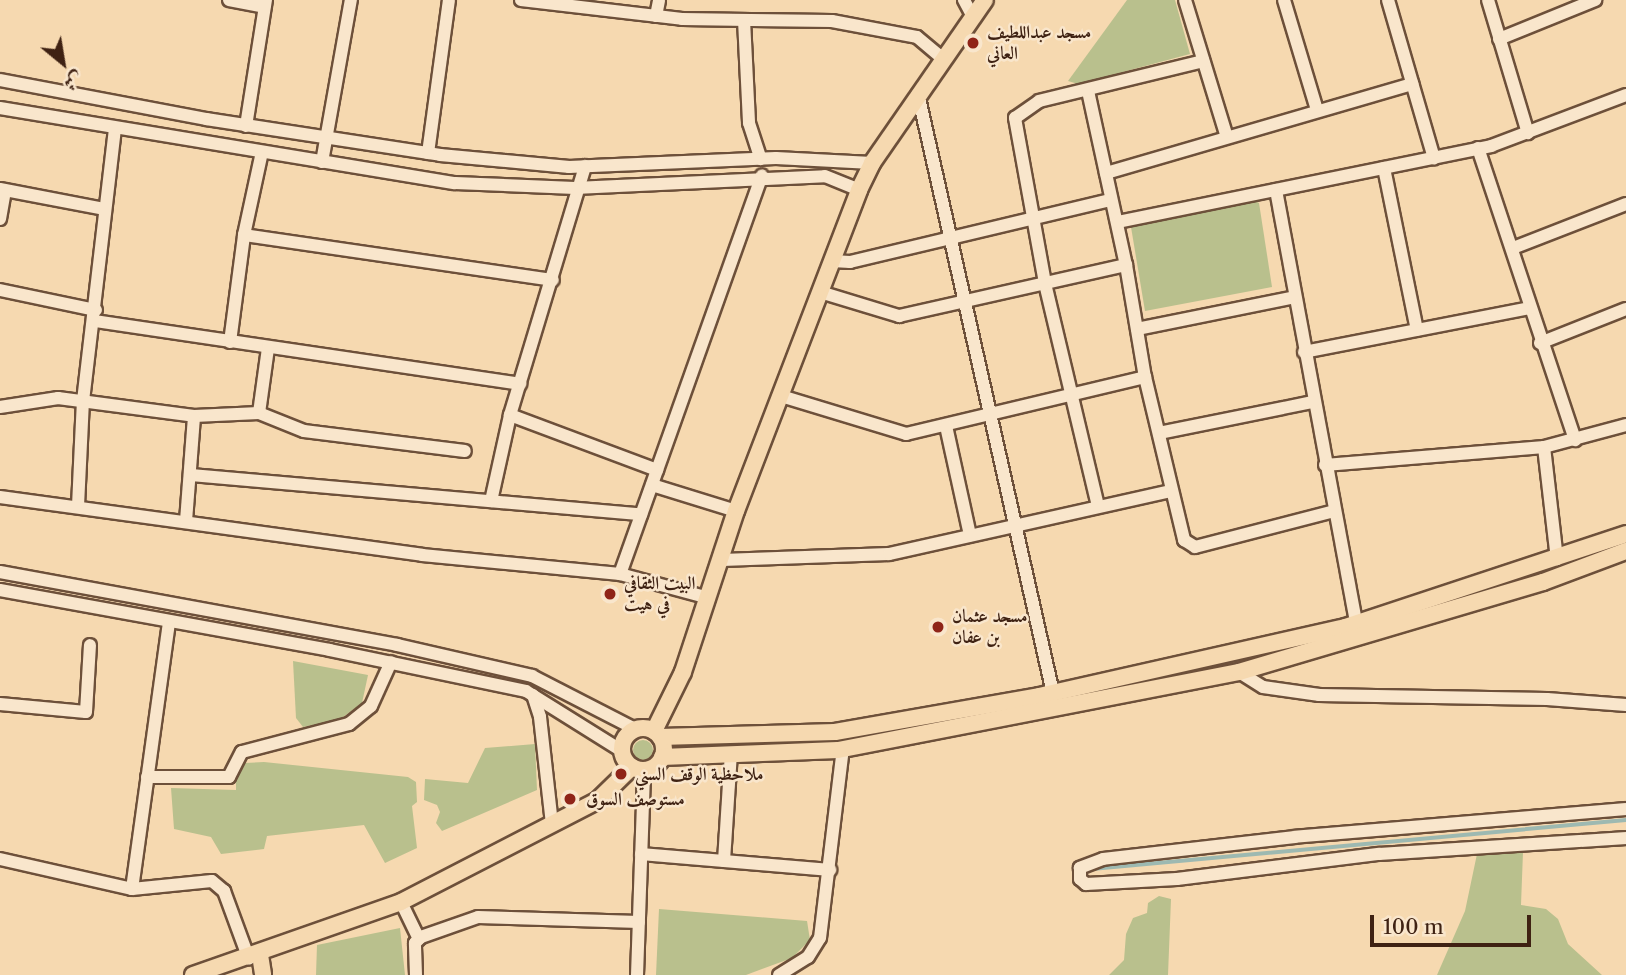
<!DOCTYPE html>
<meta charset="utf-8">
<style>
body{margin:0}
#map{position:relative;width:1626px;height:975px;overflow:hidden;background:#f6d9b0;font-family:"Libre Caslon Text",Amiri,serif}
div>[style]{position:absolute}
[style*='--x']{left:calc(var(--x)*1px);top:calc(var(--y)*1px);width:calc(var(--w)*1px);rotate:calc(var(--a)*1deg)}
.green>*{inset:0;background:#b9c08d}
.round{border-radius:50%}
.stream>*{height:3.5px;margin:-1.75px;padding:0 1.75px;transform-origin:1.75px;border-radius:1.75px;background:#9db9b1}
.roads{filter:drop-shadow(2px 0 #6d503a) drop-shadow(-2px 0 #6d503a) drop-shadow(0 2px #6d503a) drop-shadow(0 -2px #6d503a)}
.minor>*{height:12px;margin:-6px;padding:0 6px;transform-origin:6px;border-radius:6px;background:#f9e6cc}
.major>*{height:16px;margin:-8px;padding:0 8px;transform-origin:8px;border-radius:8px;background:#f6d9b0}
.major>.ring{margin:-8px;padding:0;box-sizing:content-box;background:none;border:16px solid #f6d9b0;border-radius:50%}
.dots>*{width:19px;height:19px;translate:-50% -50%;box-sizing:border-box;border:4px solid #f9e6cc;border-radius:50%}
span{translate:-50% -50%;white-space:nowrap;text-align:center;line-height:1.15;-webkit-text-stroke:5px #f9e6cc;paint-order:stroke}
.poi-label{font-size:18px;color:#3f2213;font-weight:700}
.left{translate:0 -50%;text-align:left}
.north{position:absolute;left:28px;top:28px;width:70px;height:70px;-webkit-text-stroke:5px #f9e6cc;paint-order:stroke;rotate:150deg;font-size:19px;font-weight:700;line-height:28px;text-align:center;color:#3f2213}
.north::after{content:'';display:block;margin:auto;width:24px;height:32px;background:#3f2213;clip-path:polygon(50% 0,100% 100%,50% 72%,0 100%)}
.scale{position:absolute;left:1370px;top:915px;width:161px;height:32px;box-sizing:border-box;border:4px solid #3f2213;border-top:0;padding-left:9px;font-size:21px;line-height:24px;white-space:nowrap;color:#3f2213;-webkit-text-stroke:5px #f9e6cc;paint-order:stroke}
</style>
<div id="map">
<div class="green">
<i style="clip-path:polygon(1127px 0,1175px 0,1190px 54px,1078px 84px,1068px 81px)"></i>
<i style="clip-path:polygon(1255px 201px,1259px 203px,1272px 287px,1145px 311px,1131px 227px)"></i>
<i style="clip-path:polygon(293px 661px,368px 675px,362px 703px,339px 720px,303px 727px,296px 718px)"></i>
<i class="round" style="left:633px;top:740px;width:20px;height:20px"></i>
<i style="clip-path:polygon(535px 744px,537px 790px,442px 831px,436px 823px,440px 812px,437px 805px,424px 800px,425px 779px,468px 783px,485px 748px)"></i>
<i style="clip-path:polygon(264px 762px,408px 777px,416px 782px,417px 802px,412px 806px,417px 848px,385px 863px,364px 825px,267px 836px,264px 849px,221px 854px,211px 837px,174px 829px,171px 788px,236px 790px,236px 774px,244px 763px)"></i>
<i style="clip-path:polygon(1519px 848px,1523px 852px,1521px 905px,1546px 909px,1558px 919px,1568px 944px,1602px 975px,1437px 975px,1465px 911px,1477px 854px)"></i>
<i style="clip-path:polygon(1159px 896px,1171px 899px,1168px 975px,1109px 975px,1124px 960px,1126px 934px,1133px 918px,1147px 913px,1148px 903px)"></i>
<i style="clip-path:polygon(659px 909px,807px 921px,810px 940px,792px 958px,746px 975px,656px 975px)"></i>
<i style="clip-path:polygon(400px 928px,405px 975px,316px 975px,317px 945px)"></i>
</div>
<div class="stream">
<i style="--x:1092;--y:869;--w:536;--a:-5.24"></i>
</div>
<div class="roads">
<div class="minor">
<i style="--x:229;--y:0;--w:36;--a:11"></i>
<i style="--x:521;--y:0;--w:162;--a:6.7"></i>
<i style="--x:682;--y:19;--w:150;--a:0.8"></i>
<i style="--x:832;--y:21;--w:86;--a:10.7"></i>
<i style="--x:917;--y:37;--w:34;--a:40"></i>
<i style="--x:964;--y:0;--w:17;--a:62"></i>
<i style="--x:1185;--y:0;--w:143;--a:73"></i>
<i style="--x:1284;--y:0;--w:115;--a:73.3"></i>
<i style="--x:1388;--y:0;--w:165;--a:73.8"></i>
<i style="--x:1488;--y:0;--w:139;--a:73.3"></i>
<i style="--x:656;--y:16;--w:16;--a:-79"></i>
<i style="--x:744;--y:20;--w:103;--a:87.2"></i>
<i style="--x:749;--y:123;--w:38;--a:72"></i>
<i style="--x:1499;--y:39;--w:104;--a:-22.1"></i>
<i style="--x:0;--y:80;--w:210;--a:10.7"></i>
<i style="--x:206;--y:119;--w:237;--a:8.7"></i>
<i style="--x:440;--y:155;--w:130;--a:5.3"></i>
<i style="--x:569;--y:167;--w:207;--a:-2.5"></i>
<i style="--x:776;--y:158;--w:96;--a:3"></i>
<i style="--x:1088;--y:91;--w:178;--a:77.7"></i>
<i style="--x:1126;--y:265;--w:114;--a:80.4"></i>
<i style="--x:1145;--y:377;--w:168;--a:76.5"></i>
<i style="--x:1184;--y:540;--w:13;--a:32"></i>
<i style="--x:1195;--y:547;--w:144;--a:-14.5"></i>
<i style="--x:918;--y:94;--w:614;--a:77.3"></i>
<i style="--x:0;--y:108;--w:461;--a:9.4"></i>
<i style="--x:455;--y:183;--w:120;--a:2.4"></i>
<i style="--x:575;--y:188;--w:250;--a:-2.7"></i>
<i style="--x:825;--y:176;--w:37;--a:22"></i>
<i style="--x:246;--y:126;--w:128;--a:-81"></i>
<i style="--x:1478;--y:148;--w:308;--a:71.6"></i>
<i style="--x:428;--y:153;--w:154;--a:-82.2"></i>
<i style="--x:322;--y:162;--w:165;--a:-79.9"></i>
<i style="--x:1384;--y:168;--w:165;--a:78.5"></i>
<i style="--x:1106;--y:173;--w:319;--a:-16.2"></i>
<i style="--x:0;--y:189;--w:107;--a:10.8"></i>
<i style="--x:1276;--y:190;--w:440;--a:79.5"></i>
<i style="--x:0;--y:219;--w:29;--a:-80"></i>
<i style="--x:1118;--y:222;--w:381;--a:-11.5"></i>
<i style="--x:1491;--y:146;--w:144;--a:-20.7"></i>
<i style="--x:244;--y:235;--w:312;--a:8.3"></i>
<i style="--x:1513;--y:248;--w:121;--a:-21.3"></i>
<i style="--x:832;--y:261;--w:18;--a:3"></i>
<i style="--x:850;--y:262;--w:268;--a:-13.4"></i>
<i style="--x:0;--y:290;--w:98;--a:11.8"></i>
<i style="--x:820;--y:292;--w:83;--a:16.9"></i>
<i style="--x:899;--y:316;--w:233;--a:-12.7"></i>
<i style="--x:95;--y:321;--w:430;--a:8.4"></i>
<i style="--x:1137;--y:329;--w:161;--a:-11.4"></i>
<i style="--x:230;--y:342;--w:108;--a:-82.5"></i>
<i style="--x:244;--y:235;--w:85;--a:-77.8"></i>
<i style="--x:1540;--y:343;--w:92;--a:-21.6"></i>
<i style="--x:1304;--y:352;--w:230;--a:-11"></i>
<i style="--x:781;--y:396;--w:131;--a:16.9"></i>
<i style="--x:906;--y:434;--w:246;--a:-13.4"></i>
<i style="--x:0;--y:407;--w:59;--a:-8.8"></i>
<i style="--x:58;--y:398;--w:137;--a:7.5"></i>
<i style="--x:194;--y:416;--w:65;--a:-2.6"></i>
<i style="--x:259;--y:413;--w:48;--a:21.8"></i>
<i style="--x:304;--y:431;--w:162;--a:7.1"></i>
<i style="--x:259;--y:413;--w:66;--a:-82.1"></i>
<i style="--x:510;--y:415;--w:157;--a:20.5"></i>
<i style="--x:946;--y:426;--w:112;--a:77.6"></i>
<i style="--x:1159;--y:433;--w:157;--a:-11.4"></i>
<i style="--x:1544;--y:447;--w:113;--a:83.4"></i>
<i style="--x:1325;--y:465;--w:220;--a:-4.7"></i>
<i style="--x:1544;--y:447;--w:85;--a:-15"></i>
<i style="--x:191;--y:475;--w:452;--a:5"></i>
<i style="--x:652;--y:485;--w:88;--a:17.2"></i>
<i style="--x:0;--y:497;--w:426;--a:7.8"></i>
<i style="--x:422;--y:555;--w:199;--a:5.5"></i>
<i style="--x:620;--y:574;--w:92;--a:15.1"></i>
<i style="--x:491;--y:501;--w:88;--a:-77.5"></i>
<i style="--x:510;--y:415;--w:260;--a:-73.2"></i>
<i style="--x:78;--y:506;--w:105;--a:-87.3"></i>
<i style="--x:83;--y:401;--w:275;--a:-83.3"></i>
<i style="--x:1098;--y:506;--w:229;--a:-103.4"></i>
<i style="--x:1045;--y:283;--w:168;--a:-100.3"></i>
<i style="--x:1015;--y:118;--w:29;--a:-35"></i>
<i style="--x:1039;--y:101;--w:169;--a:-13.7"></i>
<i style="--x:186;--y:521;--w:105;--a:-85.6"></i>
<i style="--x:722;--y:560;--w:167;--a:-2.1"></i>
<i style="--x:889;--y:554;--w:289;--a:-12.6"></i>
<i style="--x:0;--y:572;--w:404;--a:10.4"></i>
<i style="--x:397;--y:645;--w:139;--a:12.9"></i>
<i style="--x:532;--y:676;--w:116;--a:27.2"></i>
<i style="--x:620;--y:574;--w:423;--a:-70.4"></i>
<i style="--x:0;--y:590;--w:335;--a:10.3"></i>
<i style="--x:330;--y:650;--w:200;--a:11.8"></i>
<i style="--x:526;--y:691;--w:113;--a:32"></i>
<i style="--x:1239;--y:672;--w:28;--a:32"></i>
<i style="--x:1263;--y:687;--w:57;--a:8.1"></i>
<i style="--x:1319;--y:695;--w:228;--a:1"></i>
<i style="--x:1547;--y:699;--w:79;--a:4.3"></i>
<i style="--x:533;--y:695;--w:23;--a:72"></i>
<i style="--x:540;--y:717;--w:108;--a:83.6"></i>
<i style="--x:0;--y:704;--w:86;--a:5.3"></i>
<i style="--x:86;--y:712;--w:67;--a:-86.6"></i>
<i style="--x:147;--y:777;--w:82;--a:0"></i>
<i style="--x:229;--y:777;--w:28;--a:-63"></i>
<i style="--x:242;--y:752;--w:111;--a:-14.7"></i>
<i style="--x:349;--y:724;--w:28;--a:-39"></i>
<i style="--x:371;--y:706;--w:48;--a:-65.6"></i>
<i style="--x:1626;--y:809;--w:332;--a:175.2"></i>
<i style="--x:1295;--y:837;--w:193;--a:173.5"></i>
<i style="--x:1103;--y:859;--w:25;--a:159"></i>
<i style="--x:1080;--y:868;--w:11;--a:90"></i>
<i style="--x:1080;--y:879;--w:8;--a:40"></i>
<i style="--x:1086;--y:884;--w:91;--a:-3.1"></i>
<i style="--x:1177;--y:879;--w:204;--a:-7.1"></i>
<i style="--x:1379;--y:854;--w:248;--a:-3.7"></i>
<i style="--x:641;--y:854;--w:190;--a:4.8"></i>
<i style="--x:0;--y:859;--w:135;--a:12.8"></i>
<i style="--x:132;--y:889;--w:80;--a:-5.7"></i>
<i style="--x:212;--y:881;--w:16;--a:40"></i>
<i style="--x:224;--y:891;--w:72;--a:69.8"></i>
<i style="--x:724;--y:861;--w:107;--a:-86.3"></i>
<i style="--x:132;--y:889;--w:270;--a:-82.1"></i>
<i style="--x:401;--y:902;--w:41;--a:64.1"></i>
<i style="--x:416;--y:975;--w:32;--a:-92"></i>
<i style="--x:415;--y:943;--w:8;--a:-45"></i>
<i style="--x:421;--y:937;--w:60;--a:-19.3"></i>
<i style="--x:478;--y:917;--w:161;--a:1.8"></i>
<i style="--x:637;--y:975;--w:205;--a:-88"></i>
<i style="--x:779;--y:975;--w:34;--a:-32"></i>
<i style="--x:808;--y:957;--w:22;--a:-58"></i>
<i style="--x:820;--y:938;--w:190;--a:-83.1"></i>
</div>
<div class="major">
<i class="ring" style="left:622px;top:728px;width:26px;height:26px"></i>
<i style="--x:654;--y:731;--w:66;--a:-63.8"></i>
<i style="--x:683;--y:672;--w:169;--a:-71.8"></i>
<i style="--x:736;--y:511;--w:344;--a:-69"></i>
<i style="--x:859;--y:190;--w:30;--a:-64"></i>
<i style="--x:872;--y:163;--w:198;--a:-55.3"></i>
<i style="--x:660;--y:737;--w:175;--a:-1.6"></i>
<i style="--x:835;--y:732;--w:207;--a:-10"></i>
<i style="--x:1039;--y:696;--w:314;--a:-12.7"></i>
<i style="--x:1345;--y:627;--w:296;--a:-18.3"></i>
<i style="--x:662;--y:757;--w:176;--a:-2.3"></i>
<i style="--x:838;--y:750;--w:409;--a:-11"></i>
<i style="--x:1239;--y:672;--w:317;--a:-16.5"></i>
<i style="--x:1543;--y:582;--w:89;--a:-20.5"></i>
<i style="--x:260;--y:955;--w:20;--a:81"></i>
<i style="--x:193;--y:975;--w:220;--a:-19.3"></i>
<i style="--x:401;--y:902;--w:220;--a:-27.3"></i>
<i style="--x:597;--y:801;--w:49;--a:-44.2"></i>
</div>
</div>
<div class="dots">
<i style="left:973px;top:43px;background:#8f2418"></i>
<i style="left:610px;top:594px;background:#8f2418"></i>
<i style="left:938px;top:627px;background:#8f2418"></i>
<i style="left:621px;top:774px;background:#8f2418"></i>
<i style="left:570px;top:799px;background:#8f2418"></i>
</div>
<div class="poi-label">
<span class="left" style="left:987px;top:43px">مسجد عبداللطيف<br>العاني</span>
<span class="left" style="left:624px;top:594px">البيت الثقافي<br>في هيت</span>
<span class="left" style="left:952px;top:627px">مسجد عثمان<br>بن عفان</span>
<span class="left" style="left:635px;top:774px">ملاحظية الوقف السني</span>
<span class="left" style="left:586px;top:799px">مستوصف السوق</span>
</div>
<div class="north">ش</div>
<div class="scale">100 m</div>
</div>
